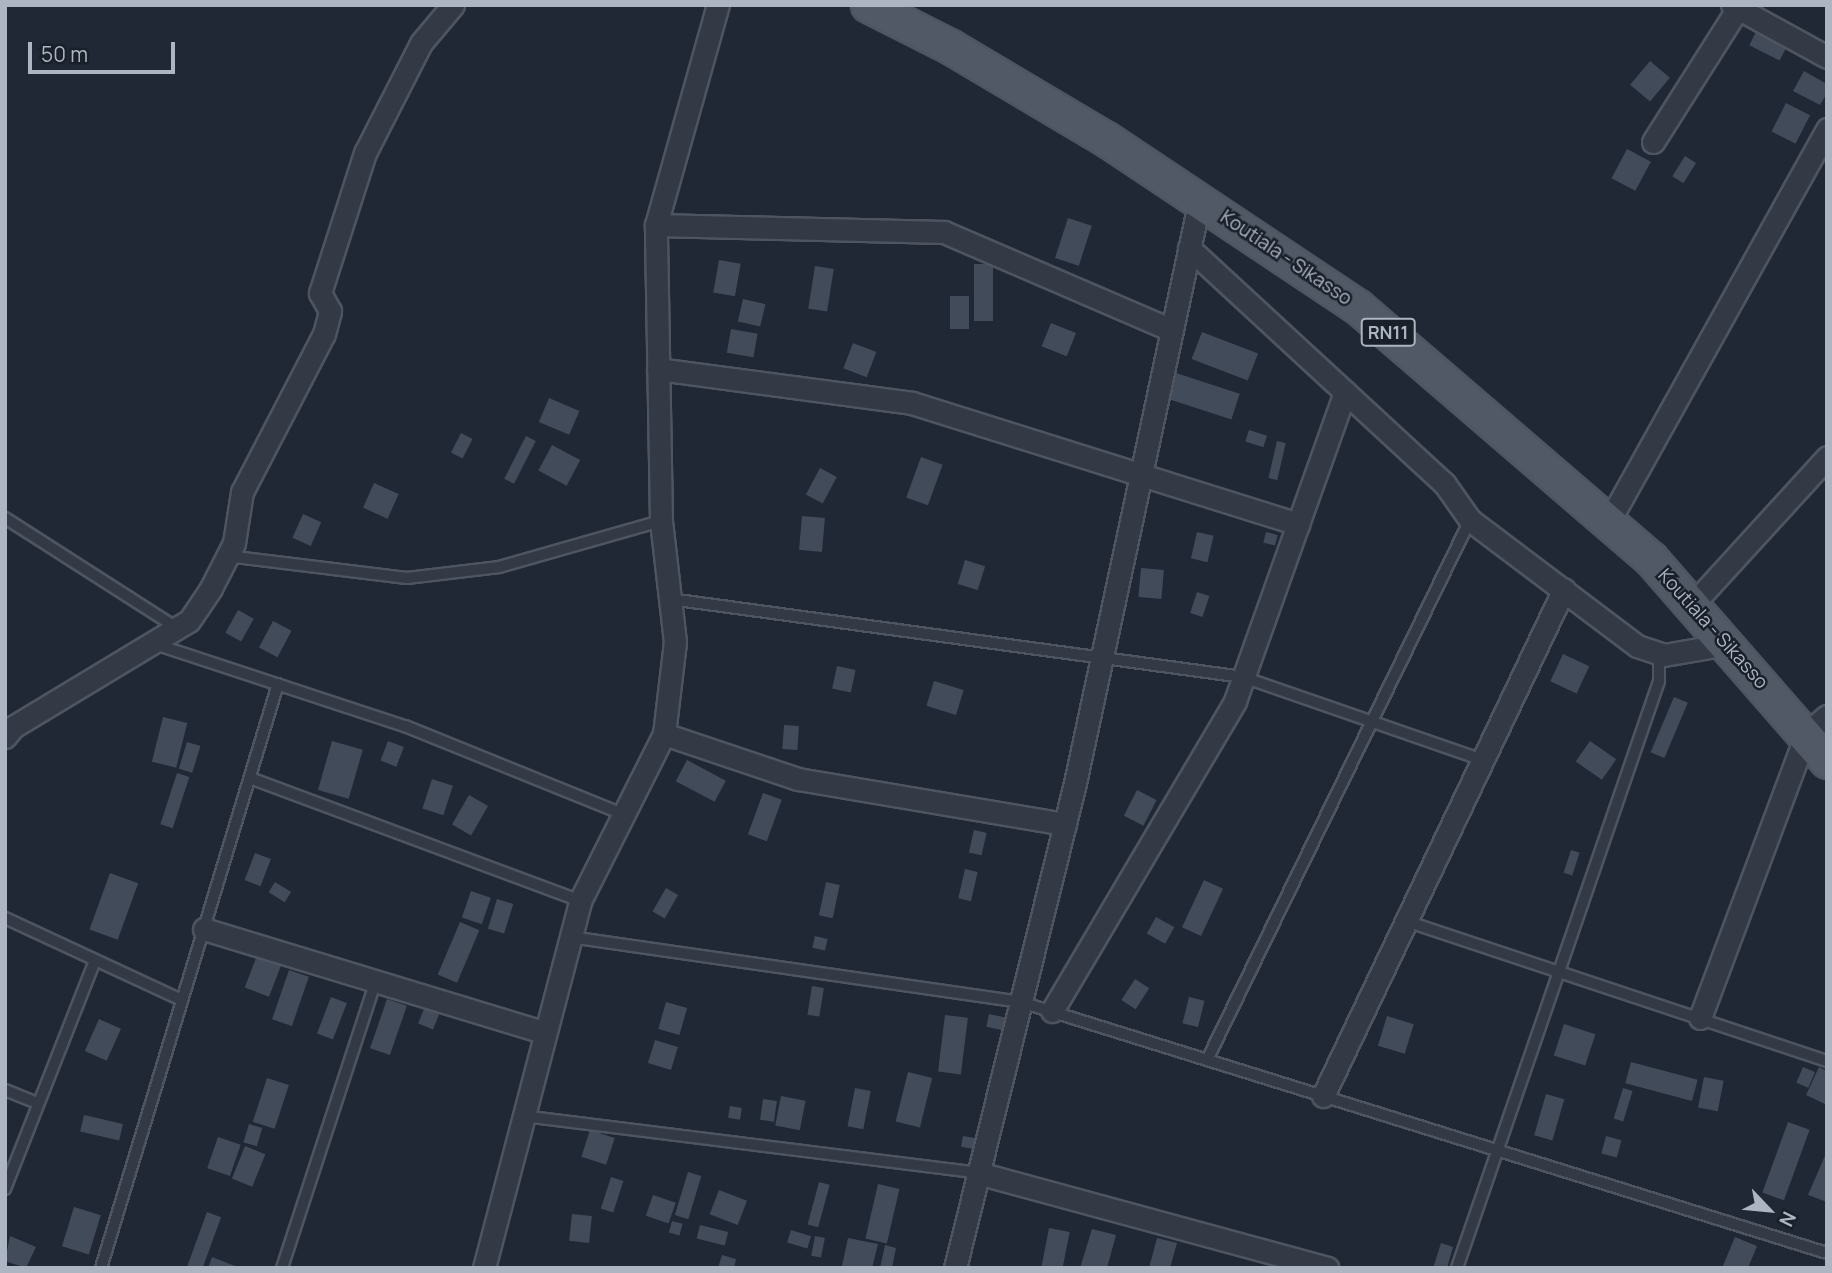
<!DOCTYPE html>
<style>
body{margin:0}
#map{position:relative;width:1832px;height:1273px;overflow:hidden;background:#202835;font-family:Manrope,sans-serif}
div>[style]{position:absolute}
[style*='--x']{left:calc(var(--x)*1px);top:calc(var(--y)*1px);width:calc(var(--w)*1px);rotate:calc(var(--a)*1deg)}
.building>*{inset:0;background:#414b5a;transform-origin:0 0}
.roads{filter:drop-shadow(2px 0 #4e5561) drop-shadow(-2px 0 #4e5561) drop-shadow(0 2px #4e5561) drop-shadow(0 -2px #4e5561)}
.service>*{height:10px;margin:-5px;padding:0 5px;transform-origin:5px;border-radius:5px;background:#333a46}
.minor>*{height:21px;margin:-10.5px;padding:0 10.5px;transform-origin:10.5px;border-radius:10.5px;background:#333a46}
.primary>*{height:33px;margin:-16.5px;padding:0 16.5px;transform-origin:16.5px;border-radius:16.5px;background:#515966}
span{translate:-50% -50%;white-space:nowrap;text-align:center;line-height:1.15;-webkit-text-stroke:5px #19202a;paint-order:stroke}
.shield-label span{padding:2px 5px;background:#19202a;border:2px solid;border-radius:5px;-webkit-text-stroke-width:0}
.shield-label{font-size:18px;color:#adb5c3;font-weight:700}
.street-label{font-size:19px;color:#adb5c3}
.frame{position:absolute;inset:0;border:7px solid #adb5c3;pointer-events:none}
.north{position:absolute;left:1734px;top:1175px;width:70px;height:70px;-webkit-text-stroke:5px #19202a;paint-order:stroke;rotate:116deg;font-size:19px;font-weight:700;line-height:28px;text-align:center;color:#adb5c3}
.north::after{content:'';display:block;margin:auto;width:24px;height:32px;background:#adb5c3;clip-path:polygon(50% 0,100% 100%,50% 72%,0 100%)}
.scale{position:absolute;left:28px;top:42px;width:147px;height:32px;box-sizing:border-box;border:4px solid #adb5c3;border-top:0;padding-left:9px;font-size:21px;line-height:24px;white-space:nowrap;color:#adb5c3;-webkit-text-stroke:5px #19202a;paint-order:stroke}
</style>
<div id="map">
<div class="building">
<i style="left:1757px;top:30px;width:34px;height:17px;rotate:27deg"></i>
<i style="left:1650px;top:61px;width:26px;height:31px;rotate:40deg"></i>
<i style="clip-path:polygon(1804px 71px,1825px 83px,1827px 93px,1820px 105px,1793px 91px)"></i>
<i style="left:1786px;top:103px;width:27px;height:32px;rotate:27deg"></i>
<i style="left:1627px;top:149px;width:27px;height:33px;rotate:28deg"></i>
<i style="left:1685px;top:156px;width:13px;height:24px;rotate:32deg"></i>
<i style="left:1068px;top:218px;width:25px;height:42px;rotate:18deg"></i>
<i style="left:719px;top:260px;width:22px;height:33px;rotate:10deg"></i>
<i style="left:974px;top:264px;width:19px;height:57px"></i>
<i style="left:815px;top:266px;width:19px;height:43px;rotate:9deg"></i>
<i style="left:969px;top:296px;width:33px;height:19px;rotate:90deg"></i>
<i style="left:743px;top:299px;width:23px;height:23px;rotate:13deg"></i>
<i style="left:1051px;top:323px;width:27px;height:25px;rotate:22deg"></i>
<i style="left:731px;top:329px;width:27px;height:24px;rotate:10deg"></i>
<i style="left:1202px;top:332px;width:60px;height:29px;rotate:21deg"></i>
<i style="left:853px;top:343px;width:25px;height:27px;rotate:21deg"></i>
<i style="left:1176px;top:373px;width:67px;height:27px;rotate:18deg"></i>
<i style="left:549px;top:398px;width:33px;height:26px;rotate:23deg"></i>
<i style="left:1249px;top:430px;width:19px;height:12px;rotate:18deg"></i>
<i style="left:461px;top:433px;width:13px;height:22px;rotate:27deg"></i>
<i style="left:526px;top:436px;width:11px;height:48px;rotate:27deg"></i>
<i style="left:1277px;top:441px;width:9px;height:38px;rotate:13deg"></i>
<i style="left:552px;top:445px;width:32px;height:29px;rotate:28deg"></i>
<i style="left:921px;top:457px;width:23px;height:43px;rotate:20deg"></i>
<i style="left:820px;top:468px;width:19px;height:30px;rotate:28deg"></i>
<i style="left:374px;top:483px;width:27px;height:27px;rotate:24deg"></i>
<i style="left:303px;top:514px;width:20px;height:26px;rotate:24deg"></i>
<i style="left:802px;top:516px;width:23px;height:34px;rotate:5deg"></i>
<i style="left:1197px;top:532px;width:17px;height:27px;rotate:13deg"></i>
<i style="left:1266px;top:532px;width:12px;height:11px;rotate:14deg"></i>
<i style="left:965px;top:560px;width:21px;height:25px;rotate:17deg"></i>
<i style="left:1141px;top:568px;width:23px;height:29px;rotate:5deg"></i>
<i style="left:1197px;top:592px;width:13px;height:22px;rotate:18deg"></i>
<i style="left:238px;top:610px;width:18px;height:26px;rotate:29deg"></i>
<i style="left:273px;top:621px;width:21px;height:30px;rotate:28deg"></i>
<i style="left:1563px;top:654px;width:29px;height:30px;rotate:25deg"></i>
<i style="left:837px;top:666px;width:19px;height:23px;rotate:12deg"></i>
<i style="left:934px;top:681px;width:31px;height:26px;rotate:17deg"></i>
<i style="left:1674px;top:697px;width:15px;height:60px;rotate:23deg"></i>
<i style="left:163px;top:717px;width:25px;height:46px;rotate:14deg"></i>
<i style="left:784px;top:725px;width:15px;height:24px;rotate:4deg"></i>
<i style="left:332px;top:741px;width:32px;height:51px;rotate:16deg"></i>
<i style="left:388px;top:741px;width:17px;height:21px;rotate:21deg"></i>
<i style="left:1590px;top:741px;width:32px;height:25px;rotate:35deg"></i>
<i style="left:187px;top:742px;width:14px;height:28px;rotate:17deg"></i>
<i style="left:687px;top:760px;width:44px;height:24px;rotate:28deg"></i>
<i style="left:177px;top:773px;width:13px;height:54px;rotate:18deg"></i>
<i style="left:432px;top:779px;width:22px;height:31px;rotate:18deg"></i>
<i style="left:1137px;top:790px;width:22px;height:29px;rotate:27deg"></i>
<i style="left:763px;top:793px;width:20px;height:44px;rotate:20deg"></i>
<i style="left:469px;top:795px;width:22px;height:34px;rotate:30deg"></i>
<i style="left:974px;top:830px;width:13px;height:23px;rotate:13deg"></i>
<i style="left:1571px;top:850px;width:9px;height:24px;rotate:18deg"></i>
<i style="left:255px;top:853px;width:17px;height:29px;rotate:21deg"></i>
<i style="left:965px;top:869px;width:13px;height:30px;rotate:13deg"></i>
<i style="left:110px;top:873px;width:30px;height:60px;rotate:20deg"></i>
<i style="left:1204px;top:880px;width:21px;height:52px;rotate:25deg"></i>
<i style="left:275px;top:882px;width:19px;height:12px;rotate:32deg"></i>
<i style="left:826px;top:882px;width:14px;height:34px;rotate:12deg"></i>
<i style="left:666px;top:888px;width:14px;height:27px;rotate:30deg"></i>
<i style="left:471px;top:891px;width:21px;height:28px;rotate:19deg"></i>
<i style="left:497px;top:899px;width:17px;height:31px;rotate:17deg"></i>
<i style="left:1156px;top:917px;width:21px;height:19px;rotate:29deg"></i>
<i style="left:460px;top:922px;width:21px;height:57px;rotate:23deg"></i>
<i style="left:815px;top:936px;width:13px;height:12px;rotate:13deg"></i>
<i style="left:258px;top:953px;width:26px;height:37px;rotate:21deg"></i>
<i style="left:289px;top:970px;width:21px;height:52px;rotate:19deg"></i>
<i style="left:1135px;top:979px;width:17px;height:25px;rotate:33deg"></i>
<i style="left:812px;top:986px;width:12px;height:29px;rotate:9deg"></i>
<i style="left:331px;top:997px;width:17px;height:39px;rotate:21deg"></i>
<i style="left:1189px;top:997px;width:16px;height:27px;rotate:14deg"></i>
<i style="left:387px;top:999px;width:21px;height:52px;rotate:19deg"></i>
<i style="left:666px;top:1002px;width:22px;height:28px;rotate:16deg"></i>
<i style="left:426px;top:1004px;width:16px;height:21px;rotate:22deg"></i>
<i style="left:989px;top:1014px;width:19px;height:13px;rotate:12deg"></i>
<i style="left:945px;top:1015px;width:23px;height:57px;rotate:7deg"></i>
<i style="left:1387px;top:1016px;width:28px;height:31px;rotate:17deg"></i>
<i style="left:99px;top:1019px;width:24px;height:35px;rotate:24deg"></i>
<i style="left:1564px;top:1024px;width:33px;height:33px;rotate:18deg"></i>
<i style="left:655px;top:1040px;width:24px;height:24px;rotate:17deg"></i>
<i style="left:1631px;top:1062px;width:69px;height:22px;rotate:15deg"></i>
<i style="left:1803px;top:1067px;width:13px;height:17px;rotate:23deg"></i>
<i style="clip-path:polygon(1819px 1067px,1827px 1071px,1825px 1104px,1806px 1095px)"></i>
<i style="left:908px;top:1072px;width:25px;height:51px;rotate:14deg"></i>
<i style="left:1704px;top:1077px;width:20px;height:31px;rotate:11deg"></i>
<i style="left:267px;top:1078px;width:23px;height:46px;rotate:18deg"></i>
<i style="left:855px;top:1088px;width:16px;height:39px;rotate:11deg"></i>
<i style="left:1623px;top:1088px;width:10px;height:32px;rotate:17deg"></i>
<i style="left:1546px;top:1094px;width:19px;height:43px;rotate:16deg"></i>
<i style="left:781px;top:1096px;width:25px;height:30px;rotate:11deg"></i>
<i style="left:763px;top:1099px;width:14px;height:21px;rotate:8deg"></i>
<i style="left:730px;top:1106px;width:12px;height:12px;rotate:9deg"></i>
<i style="left:84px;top:1115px;width:40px;height:17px;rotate:13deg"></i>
<i style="left:1788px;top:1122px;width:23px;height:75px;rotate:20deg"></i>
<i style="left:249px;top:1124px;width:14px;height:19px;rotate:17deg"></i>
<i style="left:590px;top:1130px;width:26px;height:28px;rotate:18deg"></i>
<i style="left:963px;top:1136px;width:17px;height:11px;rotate:10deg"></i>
<i style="left:1606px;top:1136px;width:16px;height:18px;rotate:15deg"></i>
<i style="left:218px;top:1137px;width:24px;height:33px;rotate:19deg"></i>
<i style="left:245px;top:1146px;width:22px;height:35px;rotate:22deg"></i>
<i style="clip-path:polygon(1827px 1151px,1827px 1202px,1808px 1195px)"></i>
<i style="left:688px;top:1172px;width:14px;height:45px;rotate:17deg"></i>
<i style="left:611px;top:1177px;width:13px;height:33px;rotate:18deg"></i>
<i style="left:819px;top:1182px;width:11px;height:44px;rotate:15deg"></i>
<i style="left:878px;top:1184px;width:22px;height:56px;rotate:13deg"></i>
<i style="left:719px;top:1190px;width:30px;height:26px;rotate:21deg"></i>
<i style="left:653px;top:1195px;width:24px;height:22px;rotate:19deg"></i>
<i style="left:74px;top:1207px;width:28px;height:41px;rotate:17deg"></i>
<i style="left:207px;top:1212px;width:15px;height:59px;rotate:20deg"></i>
<i style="left:572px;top:1214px;width:20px;height:27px;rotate:6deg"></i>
<i style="left:672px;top:1221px;width:11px;height:12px;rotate:15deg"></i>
<i style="left:700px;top:1225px;width:29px;height:14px;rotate:14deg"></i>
<i style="left:1049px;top:1228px;width:21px;height:41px;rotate:11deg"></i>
<i style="clip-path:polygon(1092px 1229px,1116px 1235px,1107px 1268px,1080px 1268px)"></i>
<i style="left:791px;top:1230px;width:21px;height:13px;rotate:17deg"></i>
<i style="clip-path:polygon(10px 1236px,36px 1247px,26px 1268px,5px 1261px)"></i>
<i style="left:815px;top:1236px;width:10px;height:20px;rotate:11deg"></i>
<i style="clip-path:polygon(1735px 1237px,1757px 1246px,1748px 1268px,1722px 1268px)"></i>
<i style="clip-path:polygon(848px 1238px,878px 1244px,872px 1268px,842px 1266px)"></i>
<i style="clip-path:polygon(1157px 1238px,1177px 1243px,1170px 1268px,1149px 1268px)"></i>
<i style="clip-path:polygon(1441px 1243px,1453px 1247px,1447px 1268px,1433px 1268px)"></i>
<i style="clip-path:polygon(885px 1245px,896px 1248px,892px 1268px,880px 1268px)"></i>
<i style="clip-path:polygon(722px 1255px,736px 1259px,734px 1268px,718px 1268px)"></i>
<i style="clip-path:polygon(212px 1257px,240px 1268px,208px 1268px)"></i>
</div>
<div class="roads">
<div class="service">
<i style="--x:5;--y:518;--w:204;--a:32.6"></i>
<i style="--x:227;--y:556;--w:181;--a:7"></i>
<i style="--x:407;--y:578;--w:93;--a:-6.8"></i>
<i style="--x:499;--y:567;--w:168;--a:-15.9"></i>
<i style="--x:670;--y:599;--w:578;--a:7.75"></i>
<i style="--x:1243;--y:677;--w:254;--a:19.1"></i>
<i style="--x:155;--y:644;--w:263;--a:18.2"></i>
<i style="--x:405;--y:726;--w:235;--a:22"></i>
<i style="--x:250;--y:778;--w:352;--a:20.4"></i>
<i style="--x:5;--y:918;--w:195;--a:24.9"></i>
<i style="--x:1406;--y:921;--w:444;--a:18.4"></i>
<i style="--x:570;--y:937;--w:456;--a:8.2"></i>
<i style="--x:1021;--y:1002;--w:844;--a:17.3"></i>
<i style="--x:1207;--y:1060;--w:601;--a:-64.03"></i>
<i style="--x:5;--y:1090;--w:35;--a:22"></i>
<i style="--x:523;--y:1116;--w:459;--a:7.1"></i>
<i style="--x:5;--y:1189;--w:246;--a:-68.5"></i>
<i style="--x:101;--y:1268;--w:610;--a:-73.14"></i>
<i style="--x:282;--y:1268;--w:303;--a:-71.9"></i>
<i style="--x:1457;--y:1268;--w:621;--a:-71.01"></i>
<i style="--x:1659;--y:681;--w:28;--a:-90"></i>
</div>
<div class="minor">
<i style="--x:1732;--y:5;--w:108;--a:28.7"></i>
<i style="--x:1653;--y:142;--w:162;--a:-57.6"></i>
<i style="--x:656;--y:225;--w:288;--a:1.4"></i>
<i style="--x:944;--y:232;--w:248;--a:23.3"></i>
<i style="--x:1189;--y:248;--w:347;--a:42.7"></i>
<i style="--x:1444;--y:483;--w:45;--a:54.9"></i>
<i style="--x:1470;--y:520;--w:209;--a:37"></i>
<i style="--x:1637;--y:646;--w:28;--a:18"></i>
<i style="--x:1664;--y:655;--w:65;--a:-9.8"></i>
<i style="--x:658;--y:369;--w:256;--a:7.6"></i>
<i style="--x:912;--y:403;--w:405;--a:17.4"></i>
<i style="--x:1608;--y:523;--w:451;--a:-60.9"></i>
<i style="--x:1693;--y:604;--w:199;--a:-47.6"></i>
<i style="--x:664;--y:734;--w:141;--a:18.6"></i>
<i style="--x:798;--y:779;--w:271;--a:9.6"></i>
<i style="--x:5;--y:737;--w:13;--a:-51"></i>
<i style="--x:13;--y:727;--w:205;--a:-31.1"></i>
<i style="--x:189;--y:621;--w:40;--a:-56"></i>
<i style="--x:211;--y:588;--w:51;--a:-62.9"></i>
<i style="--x:234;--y:543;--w:52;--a:-81.1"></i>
<i style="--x:242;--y:492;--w:178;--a:-62.6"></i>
<i style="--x:324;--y:334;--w:24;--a:-75"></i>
<i style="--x:330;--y:311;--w:21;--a:-119"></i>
<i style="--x:320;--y:293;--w:147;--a:-72.2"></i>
<i style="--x:365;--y:153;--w:123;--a:-63"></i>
<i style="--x:421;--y:43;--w:50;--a:-49.9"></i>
<i style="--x:204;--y:929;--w:354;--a:16.9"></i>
<i style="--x:1052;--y:1011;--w:360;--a:-59.4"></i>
<i style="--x:1235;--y:701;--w:328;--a:-70.4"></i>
<i style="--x:1700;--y:1018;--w:303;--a:-69.5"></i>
<i style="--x:1806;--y:734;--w:28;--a:-41"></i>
<i style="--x:1323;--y:1096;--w:561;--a:-64.58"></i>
<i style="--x:978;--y:1173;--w:362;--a:15.2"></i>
<i style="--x:484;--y:1268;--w:379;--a:-75.3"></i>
<i style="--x:580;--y:901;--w:187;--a:-63.3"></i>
<i style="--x:664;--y:734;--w:93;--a:-83.2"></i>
<i style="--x:675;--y:642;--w:122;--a:-96.6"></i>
<i style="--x:661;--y:521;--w:296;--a:-91"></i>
<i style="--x:656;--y:225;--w:229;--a:-74.3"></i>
<i style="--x:955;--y:1268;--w:500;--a:-76.1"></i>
<i style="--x:1075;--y:783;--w:597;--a:-77.92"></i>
</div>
<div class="primary">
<i style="--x:868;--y:5;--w:93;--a:26.8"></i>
<i style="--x:951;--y:47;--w:180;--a:30.7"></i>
<i style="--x:1106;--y:139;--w:303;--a:33.7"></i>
<i style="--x:1358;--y:307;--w:386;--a:40.7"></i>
<i style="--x:1651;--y:559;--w:268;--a:48.9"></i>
</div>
</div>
<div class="shield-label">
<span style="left:1388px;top:332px">RN11</span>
</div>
<div class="street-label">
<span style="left:1286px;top:258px;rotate:34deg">Koutiala - Sikasso</span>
<span style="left:1713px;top:629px;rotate:48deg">Koutiala - Sikasso</span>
</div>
<div class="frame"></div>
<div class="north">N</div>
<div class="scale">50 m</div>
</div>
